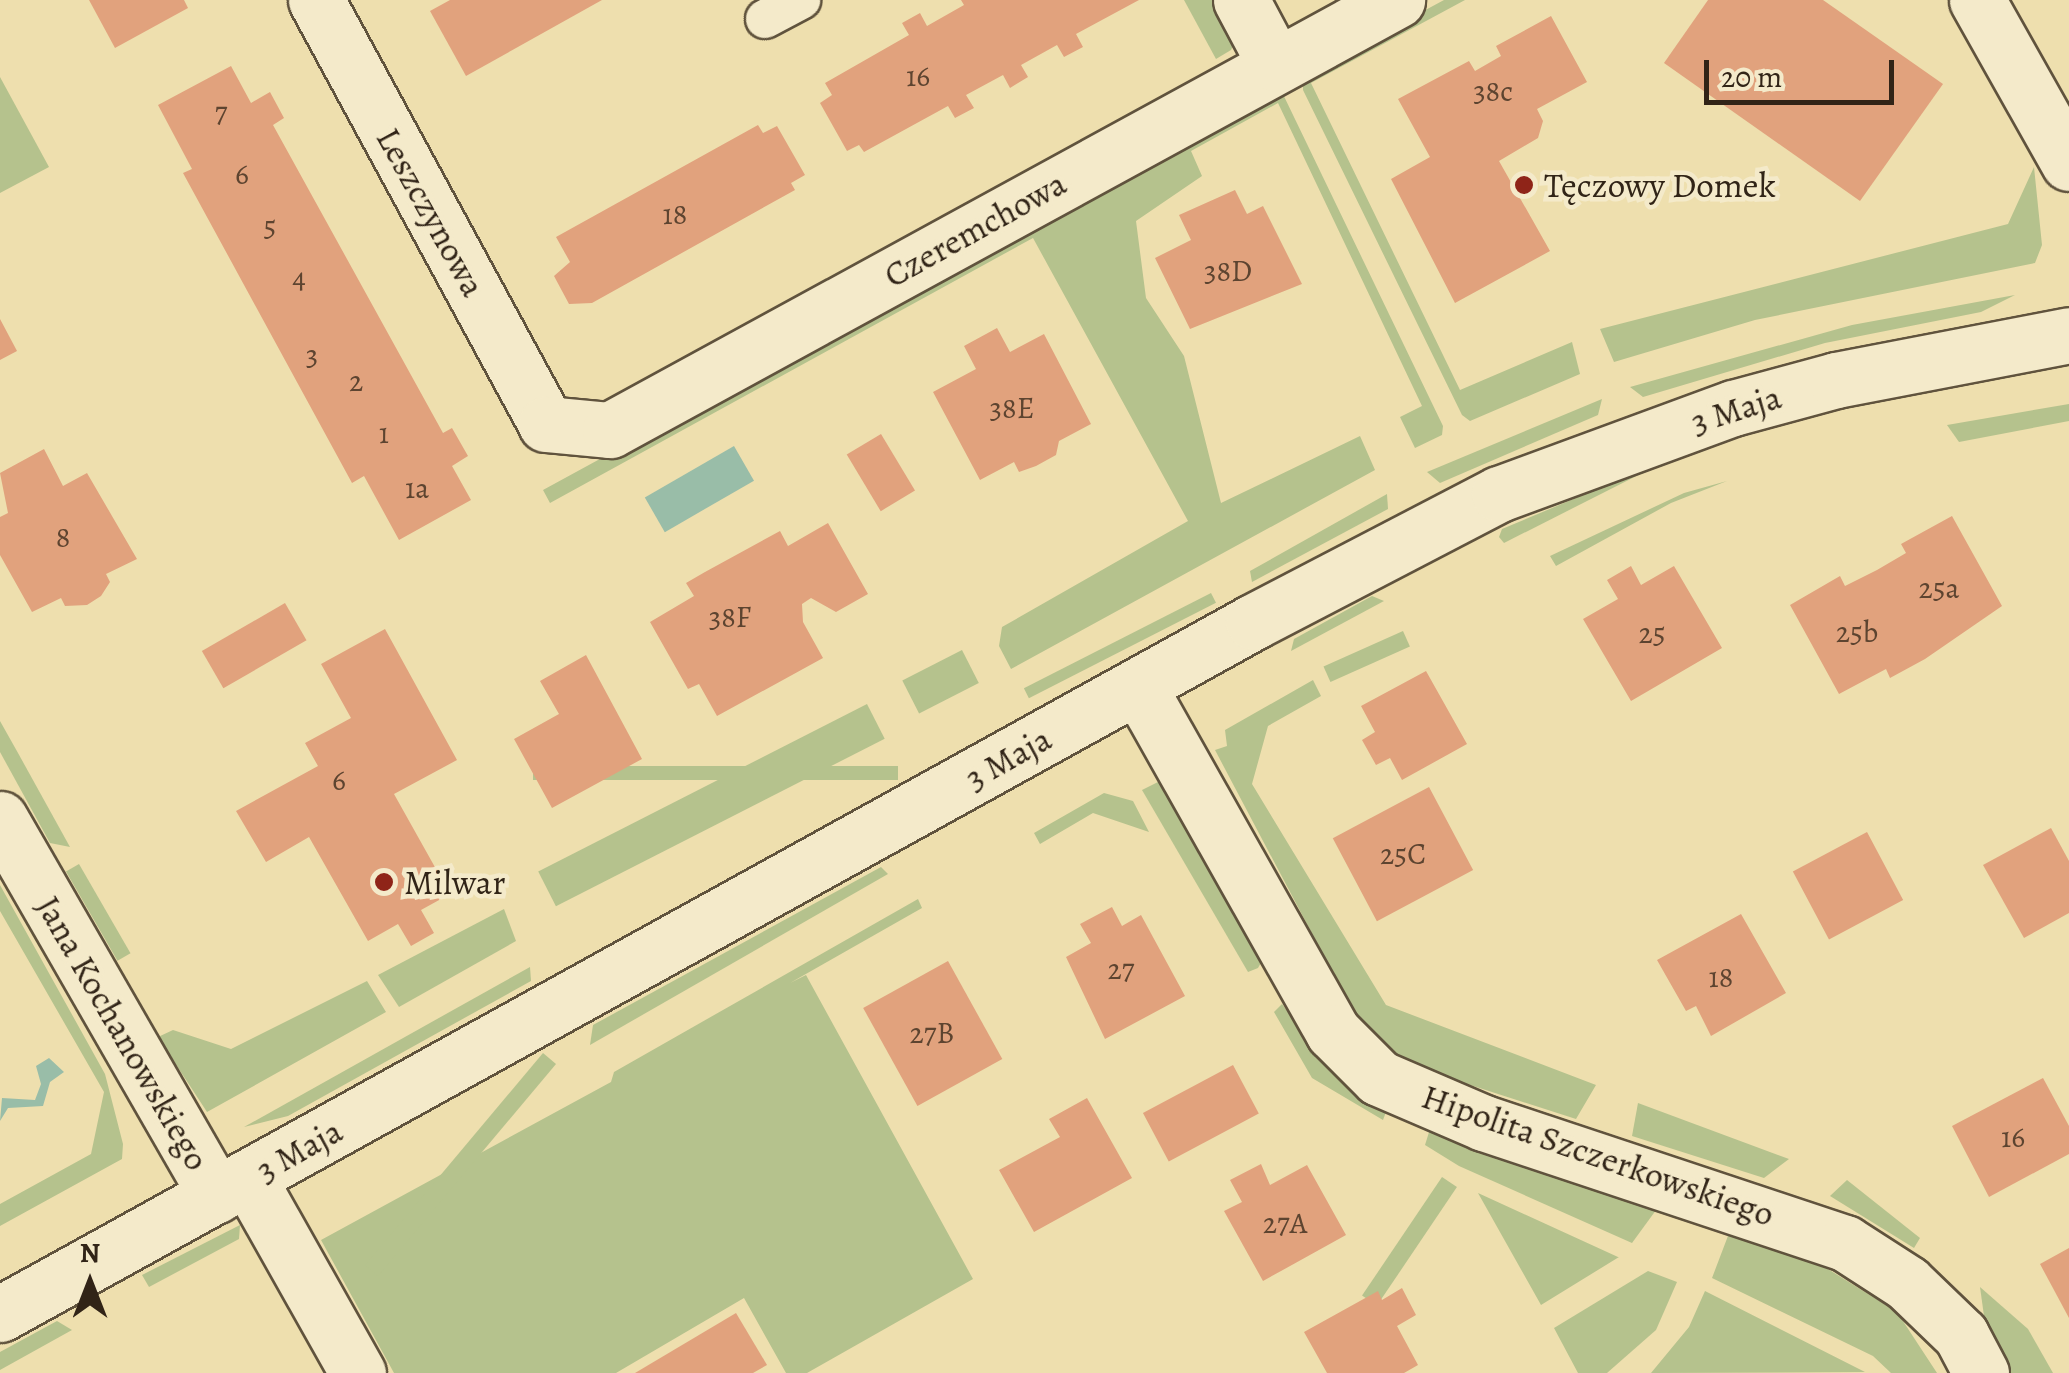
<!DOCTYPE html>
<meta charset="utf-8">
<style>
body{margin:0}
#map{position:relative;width:2069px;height:1373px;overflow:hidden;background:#eedfae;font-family:Alegreya,serif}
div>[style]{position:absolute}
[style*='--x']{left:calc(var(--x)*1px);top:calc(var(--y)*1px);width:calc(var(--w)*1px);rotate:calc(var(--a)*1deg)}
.green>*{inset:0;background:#b5c28d;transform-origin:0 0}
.water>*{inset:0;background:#99bda8;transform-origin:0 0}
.building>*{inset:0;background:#e1a27d;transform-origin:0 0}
.roads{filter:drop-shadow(2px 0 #60533d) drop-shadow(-2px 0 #60533d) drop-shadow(0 2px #60533d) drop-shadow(0 -2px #60533d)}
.service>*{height:38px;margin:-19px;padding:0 19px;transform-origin:19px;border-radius:19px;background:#f4eaca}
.minor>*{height:55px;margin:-27.5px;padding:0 27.5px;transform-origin:27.5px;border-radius:27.5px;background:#f4eaca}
.tertiary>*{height:55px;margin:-27.5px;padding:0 27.5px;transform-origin:27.5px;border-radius:27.5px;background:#f4eaca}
.dots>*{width:28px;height:28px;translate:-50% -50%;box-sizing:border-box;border:5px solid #f4eaca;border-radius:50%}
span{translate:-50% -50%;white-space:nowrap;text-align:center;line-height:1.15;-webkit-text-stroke:9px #f4eaca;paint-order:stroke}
.number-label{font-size:30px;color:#5d4430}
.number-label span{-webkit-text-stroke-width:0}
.poi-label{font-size:35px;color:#312417}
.left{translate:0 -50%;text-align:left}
.street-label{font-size:35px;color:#312417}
.north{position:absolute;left:40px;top:1233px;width:100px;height:100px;-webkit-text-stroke:8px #f4eaca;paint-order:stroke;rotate:0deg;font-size:28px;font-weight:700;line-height:40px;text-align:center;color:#312417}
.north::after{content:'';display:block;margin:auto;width:35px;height:45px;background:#312417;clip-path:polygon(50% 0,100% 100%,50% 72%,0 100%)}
.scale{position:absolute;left:1704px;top:60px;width:190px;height:45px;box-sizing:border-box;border:5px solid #312417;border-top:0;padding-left:12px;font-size:30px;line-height:35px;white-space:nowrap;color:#312417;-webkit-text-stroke:8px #f4eaca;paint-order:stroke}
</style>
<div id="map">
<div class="green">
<i style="clip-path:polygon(1184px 0,1232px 0,1237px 37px,1231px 50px,1216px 59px)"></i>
<i style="clip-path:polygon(1444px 0,1465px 0,1311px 83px,1460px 390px,1572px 342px,1580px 374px,1470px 421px,1462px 415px,1303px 90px,1303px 76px)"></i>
<i style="clip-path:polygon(0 77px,49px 167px,0 193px)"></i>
<i style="clip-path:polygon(1280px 88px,1443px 426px,1442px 435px,1415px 448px,1400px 417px,1422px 406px,1278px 103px,1191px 151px,1202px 176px,1136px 221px,1146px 298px,1184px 356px,1221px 503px,1360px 436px,1375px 470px,1011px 669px,999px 646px,1002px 627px,1188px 521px,1033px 238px,550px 503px,543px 490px)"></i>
<i style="clip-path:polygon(2034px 167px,2042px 245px,2035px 263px,1755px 320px,1614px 362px,1600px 329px,2008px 224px)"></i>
<i style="clip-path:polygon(2015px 295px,1981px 312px,1825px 343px,1643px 397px,1630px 387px,1852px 325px)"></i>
<i style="clip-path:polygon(1602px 399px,1598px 415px,1440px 483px,1427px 472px)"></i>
<i style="clip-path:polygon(2069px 404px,2069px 421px,1959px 442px,1947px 425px)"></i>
<i style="clip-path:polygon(1676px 456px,1504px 543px,1499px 537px,1502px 529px)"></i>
<i style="clip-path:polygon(1727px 481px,1671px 503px,1556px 566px,1550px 556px,1684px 493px)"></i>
<i style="clip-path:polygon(1387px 494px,1388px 509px,1252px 582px,1250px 571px)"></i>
<i style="left:1211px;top:593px;width:11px;height:210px;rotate:63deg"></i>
<i style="clip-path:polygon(1372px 596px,1384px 601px,1291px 651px,1294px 639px)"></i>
<i style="left:1403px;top:631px;width:17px;height:87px;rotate:66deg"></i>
<i style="left:962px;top:650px;width:37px;height:67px;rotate:63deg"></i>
<i style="clip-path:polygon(1313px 680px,1321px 696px,1268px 726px,1252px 784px,1386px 1005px,1596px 1085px,1576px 1119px,1430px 1072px,1399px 1058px,1355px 1015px,1215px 750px,1227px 746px,1225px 730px)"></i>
<i style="left:867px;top:704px;width:39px;height:369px;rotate:63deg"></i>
<i style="clip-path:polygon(0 721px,18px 753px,70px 847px,50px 843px,0 752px)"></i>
<i style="left:898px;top:766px;width:14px;height:365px;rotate:90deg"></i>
<i style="clip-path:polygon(1160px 781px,1263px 959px,1258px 968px,1248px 972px,1142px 790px)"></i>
<i style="clip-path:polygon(1104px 793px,1133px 801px,1149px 832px,1093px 813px,1040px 844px,1034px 833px)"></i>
<i style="left:79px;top:864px;width:103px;height:15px;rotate:60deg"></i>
<i style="clip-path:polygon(881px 867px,888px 874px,590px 1045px,593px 1025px)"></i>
<i style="clip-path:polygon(0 885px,105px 1074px,123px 1144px,122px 1159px,0 1226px,0 1204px,91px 1154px,104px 1092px,0 911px)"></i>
<i style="clip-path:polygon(918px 899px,922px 908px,790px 983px,806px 975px,973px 1279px,807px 1373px,786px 1373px,744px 1298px,616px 1373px,394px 1373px,321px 1240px,611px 1082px,614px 1072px)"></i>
<i style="clip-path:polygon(504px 909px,516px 941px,399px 1007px,378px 975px)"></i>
<i style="clip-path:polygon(530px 967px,531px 981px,288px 1116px,244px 1127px)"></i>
<i style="clip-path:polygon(367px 981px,386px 1012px,207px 1112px,158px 1037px,173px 1030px,231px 1049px)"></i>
<i style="clip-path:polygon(1282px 1004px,1335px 1076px,1386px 1112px,1383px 1120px,1312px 1078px,1274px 1012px)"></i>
<i style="left:543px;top:1053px;width:17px;height:277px;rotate:40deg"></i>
<i style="clip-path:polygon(1638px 1103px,1789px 1159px,1764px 1178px,1632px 1136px)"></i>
<i style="clip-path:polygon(1430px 1129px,1659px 1206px,1632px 1243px,1459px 1166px,1425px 1145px)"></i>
<i style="left:1442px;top:1177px;width:18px;height:143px;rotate:34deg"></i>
<i style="clip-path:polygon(1847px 1180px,1920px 1238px,1914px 1248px,1830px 1196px)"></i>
<i style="clip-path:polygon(1478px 1193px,1618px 1257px,1619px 1257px,1541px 1305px)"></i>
<i style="clip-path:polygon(240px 1225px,239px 1239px,149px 1287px,142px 1275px)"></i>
<i style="clip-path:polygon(1731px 1228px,1807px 1256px,1897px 1312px,1937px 1373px,1891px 1373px,1873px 1356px,1712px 1278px)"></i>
<i style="clip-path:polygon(1648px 1271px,1677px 1282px,1656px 1330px,1607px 1373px,1578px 1373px,1554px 1328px)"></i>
<i style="clip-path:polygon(1980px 1287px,2028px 1329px,2053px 1373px,2003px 1373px,1988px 1345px)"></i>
<i style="clip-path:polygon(1705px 1291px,1865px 1372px,1651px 1373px,1689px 1327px)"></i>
<i style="clip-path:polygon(57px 1321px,72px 1330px,0 1370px,0 1352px)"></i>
</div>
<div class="water">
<i style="left:734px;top:446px;width:40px;height:103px;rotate:60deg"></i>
<i style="clip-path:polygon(49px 1058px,64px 1072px,50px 1082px,43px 1106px,8px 1108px,0 1121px,2px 1098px,35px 1100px,41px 1084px,36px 1066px)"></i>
</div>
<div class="building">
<i style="clip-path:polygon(89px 0,184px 0,188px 8px,115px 48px)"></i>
<i style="clip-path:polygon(450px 0,602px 0,466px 76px,430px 11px)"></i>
<i style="clip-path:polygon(961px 0,1139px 0,1076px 34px,1083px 47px,1064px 57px,1057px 45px,1021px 65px,1028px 77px,1010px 88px,1003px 75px,966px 95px,974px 108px,955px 118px,948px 106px,864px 152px,859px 145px,847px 151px,820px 103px,832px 95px,825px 83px,909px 35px,902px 23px,920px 13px,927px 26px,964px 5px)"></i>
<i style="clip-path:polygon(1708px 0,1823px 0,1943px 84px,1860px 201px,1664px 63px)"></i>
<i style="clip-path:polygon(1551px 16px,1587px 82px,1537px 109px,1543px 121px,1538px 138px,1499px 161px,1550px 251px,1455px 303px,1391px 179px,1430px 157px,1398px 99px,1469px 61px,1475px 71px,1501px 56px,1496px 46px)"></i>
<i style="clip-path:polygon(231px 66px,251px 103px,270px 92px,284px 118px,273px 125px,443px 433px,452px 428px,468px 456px,452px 466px,471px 500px,399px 540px,364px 476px,352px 483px,183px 173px,192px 169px,158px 105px)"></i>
<i style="clip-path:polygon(758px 125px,763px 133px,777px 126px,805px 175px,791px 183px,795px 190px,592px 303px,569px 304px,554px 276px,570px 262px,556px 237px)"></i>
<i style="clip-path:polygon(1235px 190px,1247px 214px,1263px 206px,1302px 284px,1190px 329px,1155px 258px,1191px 240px,1179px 215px)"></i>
<i style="clip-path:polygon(0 319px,17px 351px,0 360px)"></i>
<i style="clip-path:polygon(997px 328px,1010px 352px,1044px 334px,1091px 424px,1059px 441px,1056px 455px,1036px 466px,1019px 472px,1014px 462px,980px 480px,933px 392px,976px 369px,964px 346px)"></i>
<i style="left:881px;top:434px;width:66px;height:40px;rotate:59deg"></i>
<i style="clip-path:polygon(44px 449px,63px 486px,87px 473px,137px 559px,106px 574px,110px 582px,101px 596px,87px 605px,65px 606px,61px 598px,32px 612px,0 555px,0 517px,8px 513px,0 473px)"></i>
<i style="clip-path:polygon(1952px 516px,2002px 606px,1925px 659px,1890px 678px,1886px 669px,1839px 694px,1790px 605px,1840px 576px,1845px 586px,1877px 570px,1906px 553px,1901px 544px)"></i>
<i style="clip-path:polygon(828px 523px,868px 594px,836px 612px,811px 598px,802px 604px,803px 622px,823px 658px,717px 716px,699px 684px,688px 689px,650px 622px,694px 596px,686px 583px,705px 572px,780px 531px,788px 546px)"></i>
<i style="clip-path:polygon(1631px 566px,1641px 585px,1674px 566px,1722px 648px,1631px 701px,1583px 619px,1618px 599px,1607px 580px)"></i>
<i style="left:285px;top:603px;width:43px;height:96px;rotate:60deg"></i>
<i style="clip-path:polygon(385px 629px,457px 760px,394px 794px,450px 894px,421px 910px,434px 933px,411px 946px,398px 924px,368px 941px,309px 837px,266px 862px,236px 811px,318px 766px,305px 743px,351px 718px,321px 664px)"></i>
<i style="clip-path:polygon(586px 655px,642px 759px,552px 808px,514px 739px,559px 714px,540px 681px)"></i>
<i style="clip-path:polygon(1426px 671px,1467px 744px,1402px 780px,1390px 758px,1376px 765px,1362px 740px,1375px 732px,1361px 706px)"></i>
<i style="left:1429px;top:787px;width:94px;height:109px;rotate:62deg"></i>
<i style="clip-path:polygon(2051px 828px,2069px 861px,2069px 913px,2024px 938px,1983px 865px)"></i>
<i style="left:1867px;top:832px;width:77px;height:84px;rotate:62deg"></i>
<i style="clip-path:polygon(1112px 907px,1122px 926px,1141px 915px,1185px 996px,1105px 1039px,1066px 957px,1091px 943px,1080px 924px)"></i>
<i style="clip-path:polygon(1741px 914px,1786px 993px,1711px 1036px,1696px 1006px,1686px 1011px,1657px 960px)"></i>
<i style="left:948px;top:961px;width:112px;height:97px;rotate:61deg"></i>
<i style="left:1233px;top:1065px;width:55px;height:102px;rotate:62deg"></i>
<i style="clip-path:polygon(2043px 1078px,2069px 1126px,2069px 1154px,1989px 1197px,1952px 1126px)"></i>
<i style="clip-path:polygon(1087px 1098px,1132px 1178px,1034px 1232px,999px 1170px,1060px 1137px,1049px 1119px)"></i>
<i style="clip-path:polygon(1261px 1164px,1270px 1185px,1307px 1165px,1346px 1235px,1263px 1281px,1224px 1211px,1242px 1202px,1230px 1180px)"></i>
<i style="clip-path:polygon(2069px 1248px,2069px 1318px,2040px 1264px)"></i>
<i style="clip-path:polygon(1402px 1288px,1416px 1315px,1397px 1326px,1418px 1365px,1404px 1373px,1327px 1373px,1304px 1332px,1378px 1291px,1382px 1300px)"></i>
<i style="clip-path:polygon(736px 1313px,767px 1365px,753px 1373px,635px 1373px)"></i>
</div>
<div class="roads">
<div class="service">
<i style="--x:765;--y:19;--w:41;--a:-27.8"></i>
</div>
<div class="minor">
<i style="--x:316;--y:0;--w:482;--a:61.5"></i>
<i style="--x:546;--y:424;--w:64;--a:5.4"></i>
<i style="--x:610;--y:430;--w:897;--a:-28.65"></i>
<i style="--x:1241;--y:0;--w:72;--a:62"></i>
<i style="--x:1977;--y:0;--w:187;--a:60.6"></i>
<i style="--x:1138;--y:686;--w:397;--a:60.6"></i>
<i style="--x:1333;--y:1032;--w:65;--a:45"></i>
<i style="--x:1379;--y:1078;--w:114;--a:23.2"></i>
<i style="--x:1484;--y:1123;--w:380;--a:18.4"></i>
<i style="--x:1845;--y:1243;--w:74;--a:32.8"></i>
<i style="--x:1907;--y:1283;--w:75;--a:43.9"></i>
<i style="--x:1961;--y:1335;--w:43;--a:62.2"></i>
<i style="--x:0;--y:819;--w:434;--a:60.1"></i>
<i style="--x:248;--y:1178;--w:224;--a:60.6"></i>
</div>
<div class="tertiary">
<i style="--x:0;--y:1314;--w:1431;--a:-28.91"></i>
<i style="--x:1253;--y:622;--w:277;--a:-27.5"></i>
<i style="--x:1499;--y:494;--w:249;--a:-20.2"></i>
<i style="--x:1733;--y:408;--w:107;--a:-15.2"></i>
<i style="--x:1836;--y:380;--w:237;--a:-10.9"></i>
</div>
</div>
<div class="dots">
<i style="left:1524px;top:185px;background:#8f2418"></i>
<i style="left:384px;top:882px;background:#8f2418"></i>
</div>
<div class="number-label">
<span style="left:918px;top:76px">16</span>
<span style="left:1493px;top:91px">38c</span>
<span style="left:221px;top:112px">7</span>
<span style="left:242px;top:174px">6</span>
<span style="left:675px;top:214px">18</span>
<span style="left:270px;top:226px">5</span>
<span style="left:1228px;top:271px">38D</span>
<span style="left:299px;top:278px">4</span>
<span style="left:312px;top:355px">3</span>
<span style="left:356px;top:381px">2</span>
<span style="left:1012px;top:408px">38E</span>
<span style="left:384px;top:433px">1</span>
<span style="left:417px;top:488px">1a</span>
<span style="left:63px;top:537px">8</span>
<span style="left:1939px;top:588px">25a</span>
<span style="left:730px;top:617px">38F</span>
<span style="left:1857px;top:632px">25b</span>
<span style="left:1652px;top:633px">25</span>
<span style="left:339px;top:780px">6</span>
<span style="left:1403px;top:854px">25C</span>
<span style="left:1121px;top:969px">27</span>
<span style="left:1721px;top:977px">18</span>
<span style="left:932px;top:1033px">27B</span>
<span style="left:2013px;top:1137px">16</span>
<span style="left:1285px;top:1223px">27A</span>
</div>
<div class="poi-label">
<span class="left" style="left:1544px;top:185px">Tęczowy Domek</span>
<span class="left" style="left:404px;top:882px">Milwar</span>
</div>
<div class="street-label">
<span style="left:431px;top:212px;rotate:61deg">Leszczynowa</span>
<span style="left:975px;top:229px;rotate:-29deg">Czeremchowa</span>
<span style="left:1736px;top:409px;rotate:-17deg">3 Maja</span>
<span style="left:1008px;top:758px;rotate:-29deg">3 Maja</span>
<span style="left:123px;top:1033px;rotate:60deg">Jana Kochanowskiego</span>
<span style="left:299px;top:1150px;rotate:-29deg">3 Maja</span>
<span style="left:1598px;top:1155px;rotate:19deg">Hipolita Szczerkowskiego</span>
</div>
<div class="north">N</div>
<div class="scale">20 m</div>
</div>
